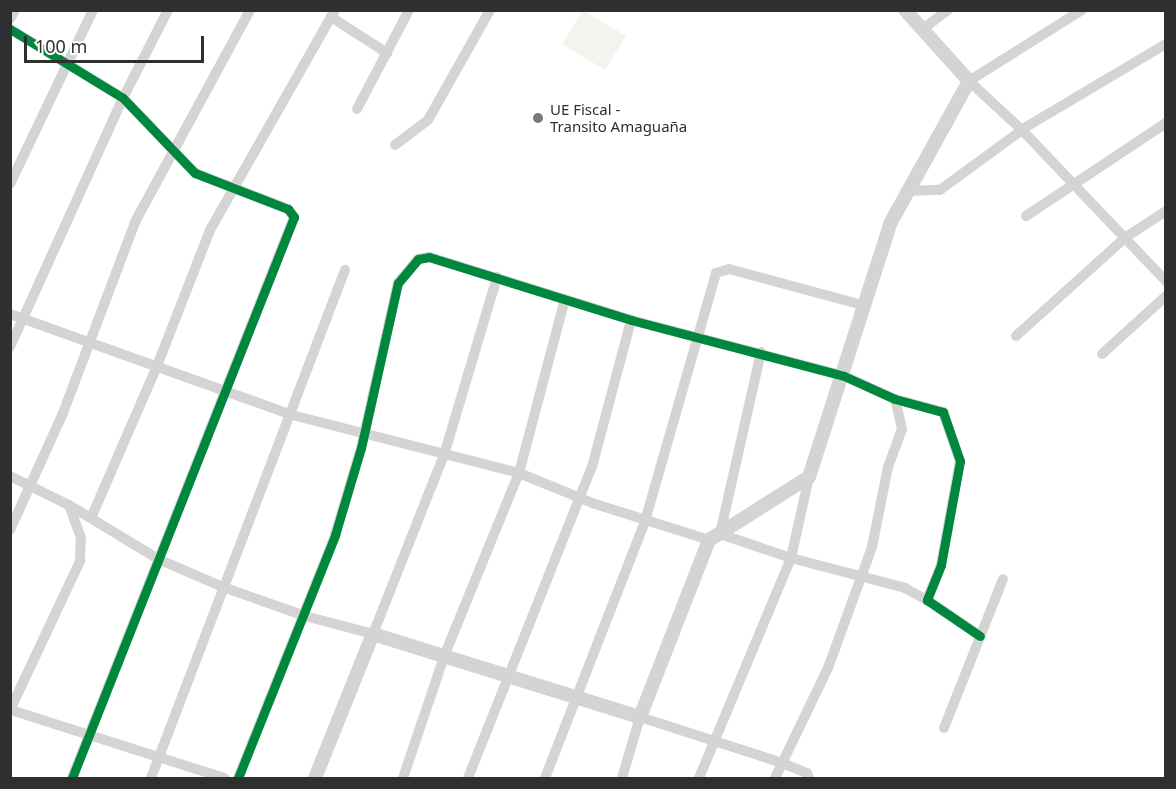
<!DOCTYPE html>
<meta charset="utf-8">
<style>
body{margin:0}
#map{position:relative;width:1176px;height:789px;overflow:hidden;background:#fff;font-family:"Noto Sans",sans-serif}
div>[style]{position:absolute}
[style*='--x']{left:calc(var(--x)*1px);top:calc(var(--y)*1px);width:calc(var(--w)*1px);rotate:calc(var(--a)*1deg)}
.green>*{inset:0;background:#f2f5ed;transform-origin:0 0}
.minor>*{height:10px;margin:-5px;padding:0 5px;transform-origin:5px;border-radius:5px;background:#d4d4d4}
.tertiary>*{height:14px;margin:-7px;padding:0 7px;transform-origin:7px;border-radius:7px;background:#d4d4d4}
.cycleway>*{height:9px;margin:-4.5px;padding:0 4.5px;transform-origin:4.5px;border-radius:4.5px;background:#00873e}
.dots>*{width:16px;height:16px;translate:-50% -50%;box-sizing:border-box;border:3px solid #fff;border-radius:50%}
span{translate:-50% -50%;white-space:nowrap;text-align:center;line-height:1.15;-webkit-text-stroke:6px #fff;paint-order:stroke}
.poi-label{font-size:15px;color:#2f2f2f}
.left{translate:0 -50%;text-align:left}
.frame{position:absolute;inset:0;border:12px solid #2f2f2f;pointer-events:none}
.scale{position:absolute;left:24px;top:36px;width:180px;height:27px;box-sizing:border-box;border:3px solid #2f2f2f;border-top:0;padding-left:8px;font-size:18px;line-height:21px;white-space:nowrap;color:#2f2f2f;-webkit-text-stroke:4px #fff;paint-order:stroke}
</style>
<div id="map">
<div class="green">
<i style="left:583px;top:10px;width:50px;height:40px;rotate:31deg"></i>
</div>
<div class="minor">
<i style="--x:1082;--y:10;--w:133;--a:147.9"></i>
<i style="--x:969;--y:81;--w:72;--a:42.8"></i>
<i style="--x:1022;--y:130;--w:209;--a:46.4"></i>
<i style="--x:331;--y:17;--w:67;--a:32.7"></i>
<i style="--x:10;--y:19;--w:10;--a:-61"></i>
<i style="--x:924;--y:28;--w:30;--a:-37"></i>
<i style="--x:10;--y:29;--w:132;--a:31.4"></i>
<i style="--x:123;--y:98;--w:104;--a:46.2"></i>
<i style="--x:195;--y:173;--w:100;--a:21.2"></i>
<i style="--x:288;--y:209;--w:10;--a:53"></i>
<i style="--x:294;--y:217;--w:603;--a:111.59"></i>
<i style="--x:357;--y:109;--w:112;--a:-62.3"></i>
<i style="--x:395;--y:145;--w:41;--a:-37.1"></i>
<i style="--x:428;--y:120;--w:126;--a:-60.6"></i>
<i style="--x:10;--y:184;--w:193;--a:-64.5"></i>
<i style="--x:906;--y:191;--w:34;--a:-2"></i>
<i style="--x:940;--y:190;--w:107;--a:-36.2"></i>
<i style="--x:1026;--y:127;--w:163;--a:-30.7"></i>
<i style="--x:1026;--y:216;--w:168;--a:-33.6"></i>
<i style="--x:10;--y:314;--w:300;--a:19.7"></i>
<i style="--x:292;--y:415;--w:234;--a:14.3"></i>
<i style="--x:519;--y:473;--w:79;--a:22.3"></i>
<i style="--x:592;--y:503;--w:123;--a:17.5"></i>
<i style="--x:1016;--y:336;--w:148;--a:-42"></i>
<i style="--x:1126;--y:237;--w:48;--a:-33"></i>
<i style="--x:10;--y:347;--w:273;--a:-65.6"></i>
<i style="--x:123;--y:98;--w:99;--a:-62.9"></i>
<i style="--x:761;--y:352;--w:187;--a:102.7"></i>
<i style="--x:720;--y:534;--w:75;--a:18.7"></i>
<i style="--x:791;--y:558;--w:118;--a:14.7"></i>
<i style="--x:905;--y:588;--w:25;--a:29"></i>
<i style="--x:1102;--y:354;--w:86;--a:-42.2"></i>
<i style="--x:10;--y:476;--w:66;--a:26.2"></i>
<i style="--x:69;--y:505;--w:104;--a:31.2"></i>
<i style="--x:158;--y:559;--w:71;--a:23.3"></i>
<i style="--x:223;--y:587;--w:87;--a:19.5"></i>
<i style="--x:305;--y:616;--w:70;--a:14.8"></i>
<i style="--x:373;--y:634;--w:193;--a:-68.4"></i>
<i style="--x:444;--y:455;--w:186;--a:-73.4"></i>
<i style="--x:91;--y:518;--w:166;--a:-66.5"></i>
<i style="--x:157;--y:366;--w:146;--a:-68.7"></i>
<i style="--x:210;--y:230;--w:253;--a:-60.4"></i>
<i style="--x:10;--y:530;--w:128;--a:-65.6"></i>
<i style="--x:63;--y:413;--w:204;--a:-69.3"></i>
<i style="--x:135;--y:222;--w:241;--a:-61.5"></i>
<i style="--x:10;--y:710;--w:165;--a:-64.8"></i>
<i style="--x:80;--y:561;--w:23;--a:-88"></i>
<i style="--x:81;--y:538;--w:35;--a:-110"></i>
<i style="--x:11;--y:710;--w:224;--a:17.7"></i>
<i style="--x:944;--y:728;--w:160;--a:-68.4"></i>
<i style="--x:151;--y:778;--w:544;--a:-69.1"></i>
<i style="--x:238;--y:778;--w:262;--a:-68.2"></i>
<i style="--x:335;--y:535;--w:91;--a:-73.4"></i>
<i style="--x:361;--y:448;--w:169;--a:-77.4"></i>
<i style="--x:398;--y:283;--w:31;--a:-50"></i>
<i style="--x:418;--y:259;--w:11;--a:-10"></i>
<i style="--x:429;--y:257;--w:212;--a:17.3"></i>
<i style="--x:631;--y:320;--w:220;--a:14.7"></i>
<i style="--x:844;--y:376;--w:56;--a:24.3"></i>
<i style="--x:895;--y:399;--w:50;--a:15.2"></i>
<i style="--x:943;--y:412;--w:52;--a:70.9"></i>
<i style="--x:960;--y:461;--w:106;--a:100.4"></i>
<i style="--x:941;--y:565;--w:38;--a:112"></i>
<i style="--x:927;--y:600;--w:64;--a:34.2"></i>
<i style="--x:403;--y:778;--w:131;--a:-71.3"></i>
<i style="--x:445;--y:654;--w:196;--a:-67.8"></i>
<i style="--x:519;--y:473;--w:180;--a:-75.2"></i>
<i style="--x:468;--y:778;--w:335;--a:-68.3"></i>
<i style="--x:592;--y:467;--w:152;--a:-75.1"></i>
<i style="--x:545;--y:778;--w:276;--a:-68.7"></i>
<i style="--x:645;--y:521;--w:258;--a:-74"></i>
<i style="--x:716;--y:273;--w:14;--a:-17"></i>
<i style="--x:729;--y:269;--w:142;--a:15.1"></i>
<i style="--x:622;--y:778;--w:64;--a:-73.6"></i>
<i style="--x:640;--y:717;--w:149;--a:17.9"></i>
<i style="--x:782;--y:763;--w:27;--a:22"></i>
<i style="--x:807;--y:773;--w:5;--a:68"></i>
<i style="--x:699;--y:778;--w:238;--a:-67.3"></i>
<i style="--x:791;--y:558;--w:83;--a:-77.5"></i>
<i style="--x:775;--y:778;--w:122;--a:-64.3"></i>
<i style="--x:828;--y:668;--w:129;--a:-70"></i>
<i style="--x:872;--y:547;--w:82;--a:-78.7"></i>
<i style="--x:888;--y:467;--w:40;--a:-69.8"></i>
<i style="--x:902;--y:429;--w:31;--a:-103"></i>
</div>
<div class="tertiary">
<i style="--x:315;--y:778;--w:155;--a:-68.1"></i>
<i style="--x:373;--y:634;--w:280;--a:17.3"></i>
<i style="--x:640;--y:717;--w:190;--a:-68.7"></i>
<i style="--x:709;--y:540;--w:118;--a:-32.2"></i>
<i style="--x:809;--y:477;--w:268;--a:-72.2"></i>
<i style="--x:891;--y:222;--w:161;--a:-61"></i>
<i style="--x:969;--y:81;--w:96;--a:-132"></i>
</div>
<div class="cycleway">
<i style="--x:10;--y:29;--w:132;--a:31.4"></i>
<i style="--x:123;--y:98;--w:104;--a:46.2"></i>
<i style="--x:195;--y:173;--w:100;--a:21.2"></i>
<i style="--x:288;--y:209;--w:10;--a:53"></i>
<i style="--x:294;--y:217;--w:603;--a:111.59"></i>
<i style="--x:238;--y:778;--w:262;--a:-68.2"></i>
<i style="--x:335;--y:535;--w:91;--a:-73.4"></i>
<i style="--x:361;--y:448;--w:169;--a:-77.4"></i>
<i style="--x:398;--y:283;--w:31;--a:-50"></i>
<i style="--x:418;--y:259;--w:11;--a:-10"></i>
<i style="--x:429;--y:257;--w:212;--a:17.3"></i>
<i style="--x:631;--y:320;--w:220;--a:14.7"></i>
<i style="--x:844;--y:376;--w:56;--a:24.3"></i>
<i style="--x:895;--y:399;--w:50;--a:15.2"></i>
<i style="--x:943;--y:412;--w:52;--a:70.9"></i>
<i style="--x:960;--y:461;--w:106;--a:100.4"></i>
<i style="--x:941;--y:565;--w:38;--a:112"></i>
<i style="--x:927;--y:600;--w:64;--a:34.2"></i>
</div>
<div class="dots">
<i style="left:538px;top:118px;background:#787878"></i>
</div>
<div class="poi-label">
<span class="left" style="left:550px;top:118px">UE Fiscal -<br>Transito Amaguaña</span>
</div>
<div class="frame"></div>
<div class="scale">100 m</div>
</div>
